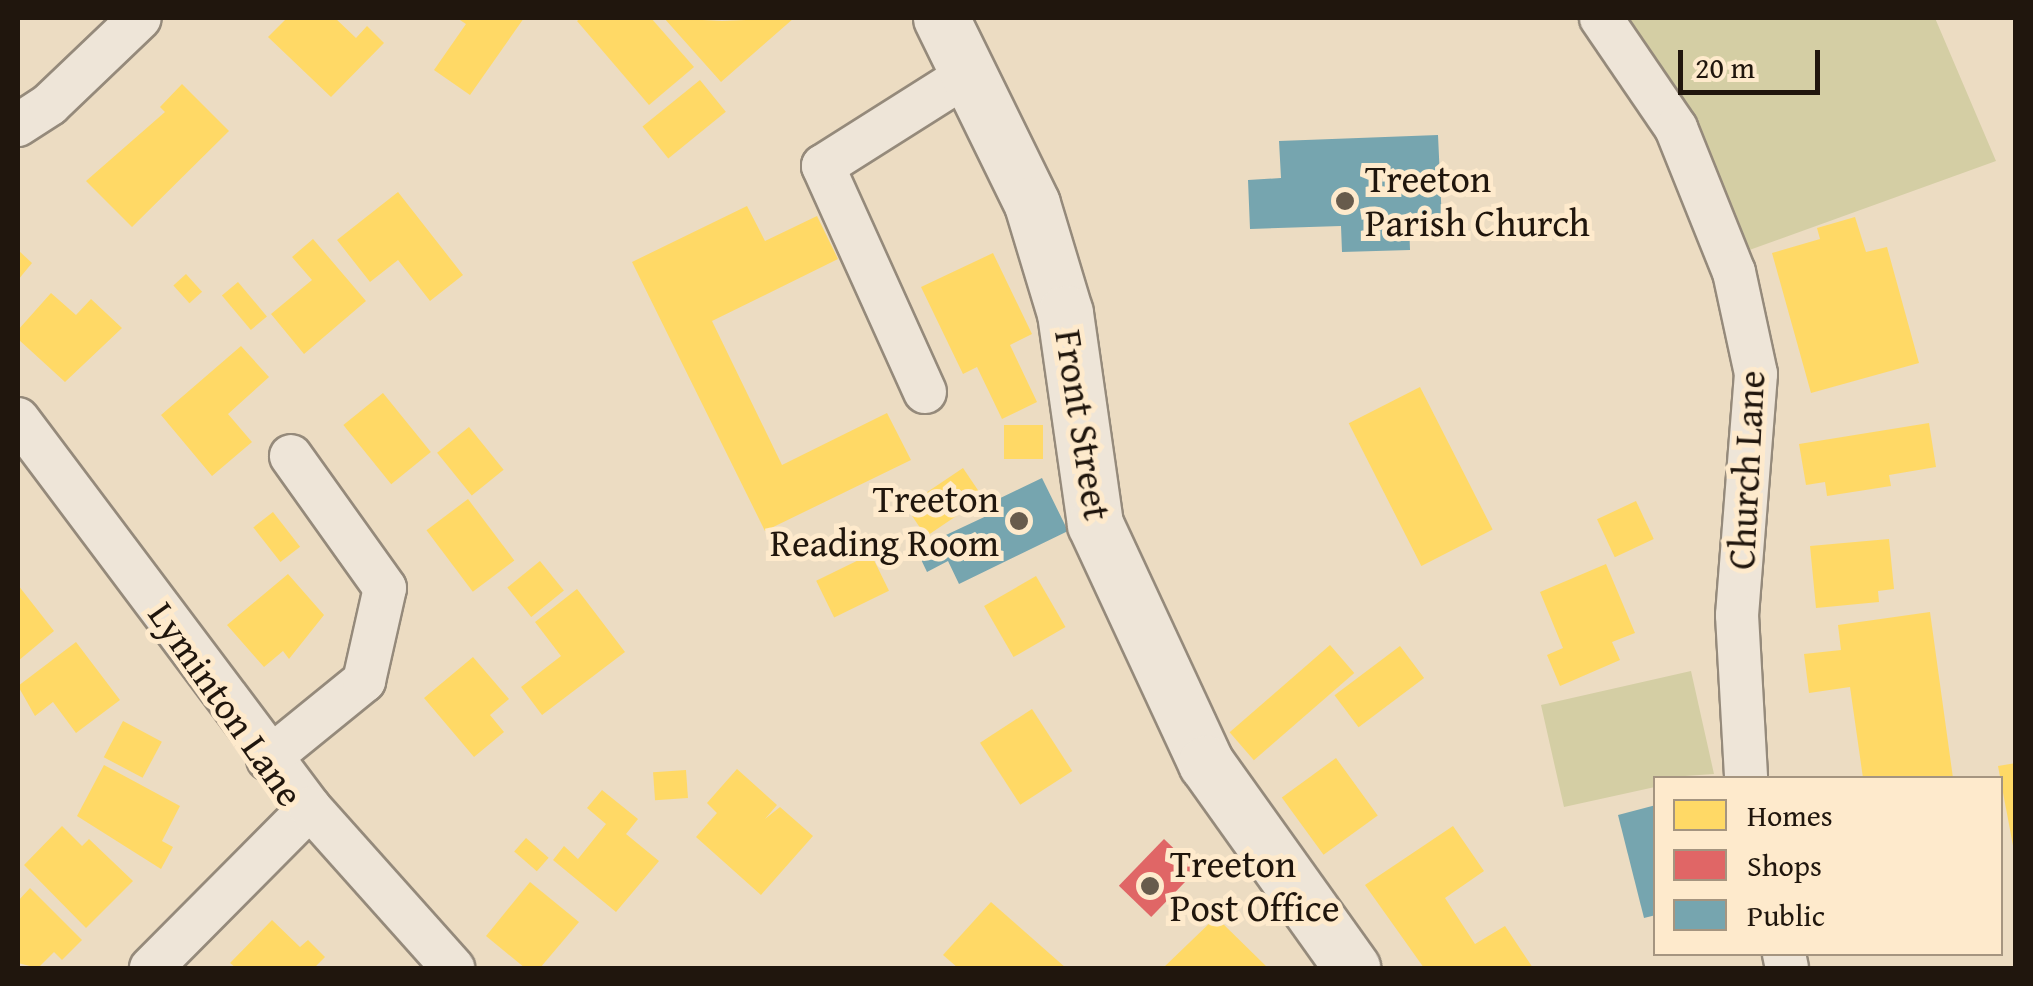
<!DOCTYPE html>
<style>
body{margin:0}
#map{position:relative;width:2033px;height:986px;overflow:hidden;background:#ecdcc2;font-family:"Gentium Book Plus",serif}
div>[style]{position:absolute}
[style*='--x']{left:calc(var(--x)*1px);top:calc(var(--y)*1px);width:calc(var(--w)*1px);rotate:calc(var(--a)*1deg)}
.green>*{inset:0;background:#d4cea4}
.homes>*{inset:0;background:#ffd966;transform-origin:0 0}
.shops>*{inset:0;background:#e06666;transform-origin:0 0}
.public>*{inset:0;background:#76a5af}
.roads{filter:drop-shadow(2px 0 #958a7b) drop-shadow(-2px 0 #958a7b) drop-shadow(0 2px #958a7b) drop-shadow(0 -2px #958a7b)}
.street>*{height:42px;margin:-21px;padding:0 21px;transform-origin:21px;border-radius:21px;background:#eee5d8}
.secondary>*{height:55px;margin:-27.5px;padding:0 27.5px;transform-origin:27.5px;border-radius:27.5px;background:#eee5d8}
.dots>*{width:28px;height:28px;translate:-50% -50%;box-sizing:border-box;border:5px solid #feeacc;border-radius:50%}
span{translate:-50% -50%;white-space:nowrap;text-align:center;line-height:1.15;-webkit-text-stroke:10px #feeacc;paint-order:stroke}
.poi-label{font-size:38px;color:#20160d}
.left{translate:0 -50%;text-align:left}
.right{translate:-100% -50%;text-align:right}
.street-label{font-size:38px;color:#20160d}
.frame{position:absolute;inset:0;border:20px solid #20160d;pointer-events:none}
.legend{position:absolute;left:1653px;top:776px;width:350px;height:180px;box-sizing:border-box;background:#feeacc;border:2px solid #a59580;margin:0;padding:12px 18px;list-style:none;font-size:30px;color:#20160d}
.legend li{display:flex;align-items:center;gap:20px;height:50px}
.legend b{width:50px;border:2px solid #a59580}
.scale{position:absolute;left:1678px;top:50px;width:142px;height:45px;box-sizing:border-box;border:5px solid #20160d;border-top:0;padding-left:12px;font-size:30px;line-height:35px;white-space:nowrap;color:#20160d;-webkit-text-stroke:8px #feeacc;paint-order:stroke}
</style>
<div id="map">
<div class="green">
<i style="clip-path:polygon(1624px 18px,1935px 18px,1996px 161px,1741px 253px,1692px 113px,1665px 90px)"></i>
<i style="clip-path:polygon(1691px 671px,1714px 774px,1656px 778px,1655px 787px,1564px 807px,1541px 705px)"></i>
</div>
<div class="homes">
<i style="clip-path:polygon(287px 18px,335px 18px,356px 38px,367px 26px,384px 43px,331px 97px,268px 37px)"></i>
<i style="clip-path:polygon(457px 18px,524px 18px,470px 95px,434px 70px,466px 24px)"></i>
<i style="clip-path:polygon(581px 18px,651px 18px,694px 67px,649px 105px,577px 21px)"></i>
<i style="clip-path:polygon(664px 18px,722px 21px,794px 18px,721px 82px)"></i>
<i style="left:700px;top:80px;width:41px;height:74px;rotate:51deg"></i>
<i style="clip-path:polygon(182px 84px,229px 131px,132px 227px,86px 181px,165px 112px,160px 107px)"></i>
<i style="clip-path:polygon(398px 192px,463px 275px,430px 301px,398px 260px,370px 282px,337px 240px)"></i>
<i style="clip-path:polygon(747px 206px,765px 241px,817px 216px,838px 259px,712px 321px,782px 465px,887px 413px,911px 460px,765px 531px,632px 262px)"></i>
<i style="clip-path:polygon(1855px 217px,1866px 252px,1887px 247px,1919px 363px,1811px 393px,1772px 253px,1820px 239px,1817px 228px)"></i>
<i style="clip-path:polygon(313px 239px,366px 301px,304px 354px,271px 314px,312px 280px,292px 257px)"></i>
<i style="clip-path:polygon(18px 250px,32px 263px,18px 280px)"></i>
<i style="clip-path:polygon(993px 253px,1032px 334px,1010px 345px,1037px 402px,1002px 419px,977px 367px,963px 374px,921px 287px)"></i>
<i style="left:186px;top:274px;width:24px;height:17px;rotate:48deg"></i>
<i style="left:238px;top:282px;width:45px;height:21px;rotate:50deg"></i>
<i style="clip-path:polygon(51px 293px,76px 315px,91px 299px,122px 328px,65px 382px,18px 339px,18px 330px)"></i>
<i style="clip-path:polygon(241px 346px,269px 377px,228px 414px,252px 442px,212px 476px,161px 415px)"></i>
<i style="left:1420px;top:387px;width:160px;height:80px;rotate:63deg"></i>
<i style="left:383px;top:393px;width:76px;height:51px;rotate:51deg"></i>
<i style="clip-path:polygon(1929px 423px,1936px 467px,1889px 475px,1891px 486px,1827px 496px,1825px 482px,1806px 485px,1799px 444px)"></i>
<i style="left:1004px;top:425px;width:39px;height:34px"></i>
<i style="left:469px;top:427px;width:55px;height:41px;rotate:51deg"></i>
<i style="left:963px;top:468px;width:36px;height:69px;rotate:56deg"></i>
<i style="left:468px;top:499px;width:77px;height:52px;rotate:53deg"></i>
<i style="left:1636px;top:501px;width:42px;height:43px;rotate:65deg"></i>
<i style="left:273px;top:512px;width:44px;height:25px;rotate:52deg"></i>
<i style="clip-path:polygon(1889px 539px,1894px 589px,1878px 591px,1879px 602px,1816px 608px,1810px 546px)"></i>
<i style="left:871px;top:554px;width:41px;height:61px;rotate:64deg"></i>
<i style="left:540px;top:561px;width:38px;height:42px;rotate:51deg"></i>
<i style="clip-path:polygon(1606px 564px,1635px 633px,1612px 642px,1620px 660px,1560px 686px,1547px 655px,1563px 648px,1540px 592px)"></i>
<i style="clip-path:polygon(288px 574px,324px 615px,289px 659px,283px 651px,264px 667px,227px 625px)"></i>
<i style="left:1036px;top:576px;width:59px;height:60px;rotate:60deg"></i>
<i style="clip-path:polygon(18px 585px,54px 631px,18px 661px)"></i>
<i style="clip-path:polygon(577px 589px,625px 652px,542px 715px,521px 687px,561px 656px,535px 622px)"></i>
<i style="clip-path:polygon(1930px 612px,1953px 778px,1863px 778px,1850px 687px,1809px 693px,1804px 654px,1841px 650px,1838px 625px)"></i>
<i style="clip-path:polygon(76px 642px,120px 700px,76px 733px,53px 702px,35px 716px,18px 686px)"></i>
<i style="left:1330px;top:645px;width:37px;height:133px;rotate:49deg"></i>
<i style="left:1400px;top:646px;width:40px;height:82px;rotate:53deg"></i>
<i style="clip-path:polygon(473px 657px,509px 699px,490px 715px,504px 732px,474px 757px,424px 698px)"></i>
<i style="left:1032px;top:709px;width:74px;height:62px;rotate:57deg"></i>
<i style="left:123px;top:721px;width:44px;height:41px;rotate:28deg"></i>
<i style="left:1336px;top:758px;width:71px;height:67px;rotate:54deg"></i>
<i style="clip-path:polygon(2016px 763px,2016px 851px,2014px 851px,1998px 766px)"></i>
<i style="clip-path:polygon(104px 765px,180px 806px,162px 841px,173px 847px,161px 869px,77px 816px)"></i>
<i style="clip-path:polygon(737px 769px,777px 805px,765px 819px,780px 807px,813px 836px,761px 895px,696px 837px,717px 813px,707px 803px)"></i>
<i style="left:686px;top:770px;width:28px;height:33px;rotate:86deg"></i>
<i style="clip-path:polygon(602px 790px,638px 819px,626px 834px,659px 861px,616px 912px,553px 860px,564px 846px,578px 859px,606px 824px,587px 808px)"></i>
<i style="clip-path:polygon(62px 826px,82px 846px,89px 839px,133px 881px,86px 928px,24px 865px)"></i>
<i style="clip-path:polygon(1453px 826px,1484px 871px,1445px 898px,1475px 944px,1505px 926px,1533px 968px,1424px 968px,1365px 885px)"></i>
<i style="left:526px;top:838px;width:30px;height:18px;rotate:41deg"></i>
<i style="clip-path:polygon(530px 882px,579px 922px,540px 968px,525px 968px,486px 936px)"></i>
<i style="clip-path:polygon(30px 888px,82px 940px,62px 960px,54px 952px,38px 968px,18px 963px,18px 901px)"></i>
<i style="clip-path:polygon(991px 902px,1066px 968px,958px 968px,943px 955px)"></i>
<i style="clip-path:polygon(1216px 917px,1268px 968px,1163px 968px)"></i>
<i style="clip-path:polygon(272px 920px,300px 947px,308px 940px,325px 957px,314px 968px,236px 968px,230px 963px)"></i>
</div>
<div class="shops">
<i style="left:1164px;top:839px;width:45px;height:65px;rotate:44deg"></i>
</div>
<div class="public">
<i style="clip-path:polygon(1438px 135px,1442px 222px,1409px 222px,1410px 250px,1342px 252px,1341px 226px,1250px 229px,1248px 180px,1281px 178px,1279px 141px)"></i>
<i style="clip-path:polygon(1042px 478px,1068px 531px,959px 584px,948px 561px,927px 572px,916px 549px,995px 512px,990px 503px)"></i>
<i style="clip-path:polygon(1656px 805px,1656px 915px,1644px 918px,1618px 815px)"></i>
</div>
<div class="roads">
<div class="street">
<i style="--x:1601;--y:18;--w:133;--a:55.7"></i>
<i style="--x:1676;--y:128;--w:155;--a:68.1"></i>
<i style="--x:1734;--y:272;--w:104;--a:77.8"></i>
<i style="--x:1756;--y:374;--w:242;--a:94.5"></i>
<i style="--x:1737;--y:615;--w:163;--a:86.8"></i>
<i style="--x:18;--y:125;--w:38;--a:-33"></i>
<i style="--x:50;--y:104;--w:124;--a:-43.7"></i>
<i style="--x:925;--y:392;--w:248;--a:-114.3"></i>
<i style="--x:823;--y:166;--w:174;--a:-32.3"></i>
<i style="--x:18;--y:419;--w:486;--a:53.1"></i>
<i style="--x:310;--y:808;--w:226;--a:134.8"></i>
<i style="--x:268;--y:759;--w:124;--a:-39.1"></i>
<i style="--x:364;--y:681;--w:95;--a:-77.3"></i>
<i style="--x:385;--y:588;--w:162;--a:-125.5"></i>
<i style="--x:310;--y:808;--w:215;--a:48.2"></i>
<i style="--x:1784;--y:954;--w:14;--a:78"></i>
</div>
<div class="secondary">
<i style="--x:941;--y:18;--w:207;--a:63.9"></i>
<i style="--x:1032;--y:204;--w:114;--a:73.2"></i>
<i style="--x:1065;--y:313;--w:213;--a:81.9"></i>
<i style="--x:1095;--y:524;--w:264;--a:65.1"></i>
<i style="--x:1206;--y:763;--w:252;--a:54.5"></i>
</div>
</div>
<div class="dots">
<i style="left:1345px;top:201px;background:#675b4c"></i>
<i style="left:1019px;top:521px;background:#675b4c"></i>
<i style="left:1150px;top:886px;background:#675b4c"></i>
</div>
<div class="poi-label">
<span class="left" style="left:1365px;top:201px">Treeton<br>Parish Church</span>
<span class="right" style="left:999px;top:521px">Treeton<br>Reading Room</span>
<span class="left" style="left:1170px;top:886px">Treeton<br>Post Office</span>
</div>
<div class="street-label">
<span style="left:1083px;top:425px;rotate:81deg">Front Street</span>
<span style="left:1746px;top:470px;rotate:-87deg">Church Lane</span>
<span style="left:226px;top:704px;rotate:55deg">Lyminton Lane</span>
</div>
<div class="frame"></div>
<ul class="legend">
<li><b style="height:28px;background:#ffd966"></b>Homes</li>
<li><b style="height:28px;background:#e06666"></b>Shops</li>
<li><b style="height:28px;background:#76a5af"></b>Public</li>
</ul>
<div class="scale">20 m</div>
</div>
